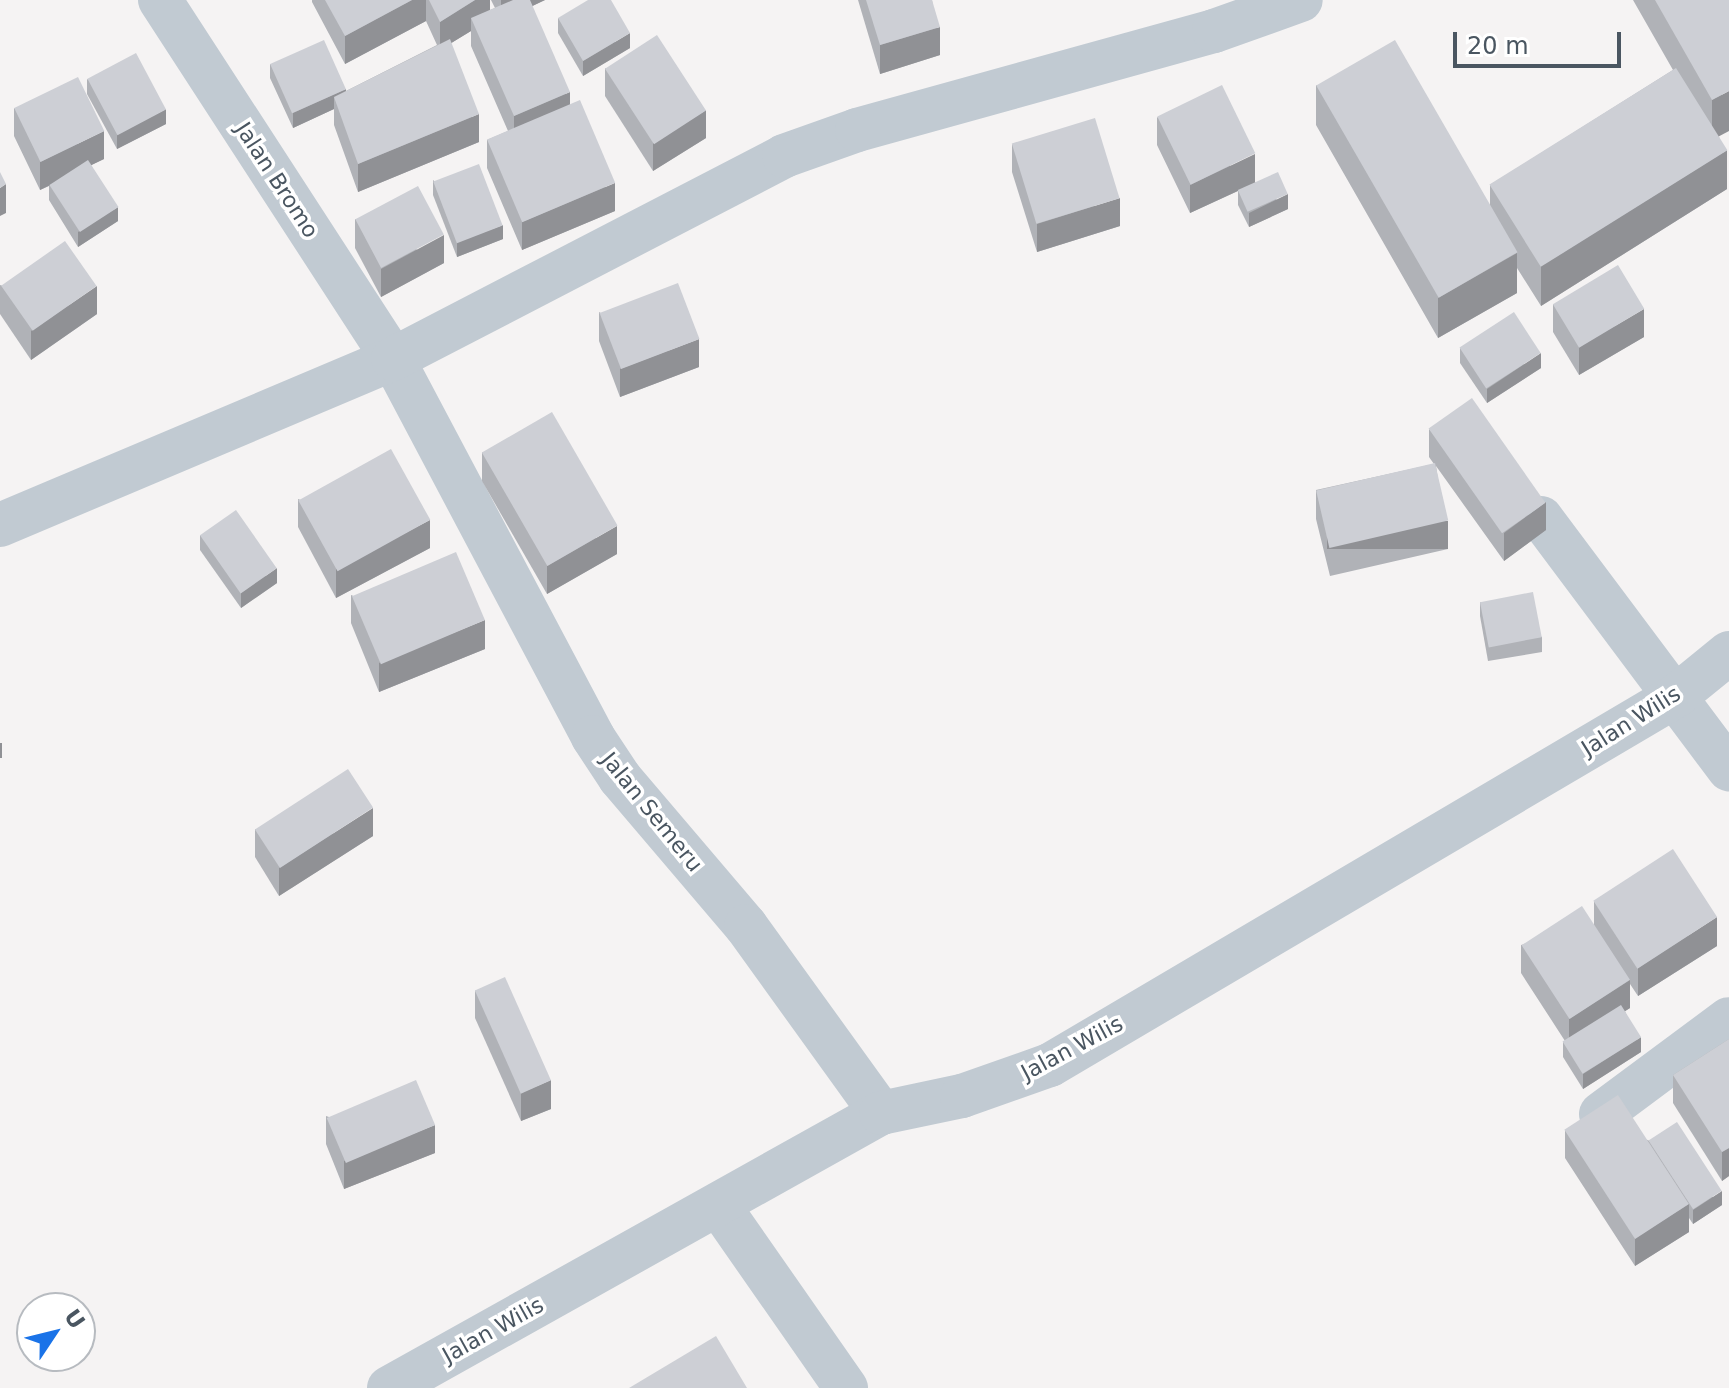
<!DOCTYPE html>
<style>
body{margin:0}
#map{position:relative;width:1729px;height:1388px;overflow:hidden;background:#f5f3f3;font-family:"DejaVu Sans",sans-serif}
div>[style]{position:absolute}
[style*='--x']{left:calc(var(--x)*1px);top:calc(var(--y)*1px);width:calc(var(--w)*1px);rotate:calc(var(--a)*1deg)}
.street>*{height:44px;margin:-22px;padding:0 22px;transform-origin:22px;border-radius:22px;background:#c1cad2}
.wall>*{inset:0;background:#b0b2b7}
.shaded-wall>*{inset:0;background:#909195;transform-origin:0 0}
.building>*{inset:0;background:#cdcfd5;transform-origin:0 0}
span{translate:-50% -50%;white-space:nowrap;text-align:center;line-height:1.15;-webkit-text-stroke:7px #fff;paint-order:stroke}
.street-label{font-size:22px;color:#4a5661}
.north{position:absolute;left:16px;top:1292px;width:80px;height:80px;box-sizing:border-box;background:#fff;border:2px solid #b7bbc0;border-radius:50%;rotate:55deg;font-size:22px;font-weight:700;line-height:32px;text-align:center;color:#4a5661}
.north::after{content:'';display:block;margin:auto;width:28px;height:36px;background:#1a73e8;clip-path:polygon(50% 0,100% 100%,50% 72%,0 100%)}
.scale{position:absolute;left:1453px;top:32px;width:168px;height:36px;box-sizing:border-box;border:4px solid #4a5661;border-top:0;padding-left:10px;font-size:24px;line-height:28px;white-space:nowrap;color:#4a5661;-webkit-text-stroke:6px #fff;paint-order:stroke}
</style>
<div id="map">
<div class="street">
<i style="--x:160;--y:0;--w:428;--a:57"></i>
<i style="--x:393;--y:359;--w:428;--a:62.1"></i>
<i style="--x:593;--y:737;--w:49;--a:56.6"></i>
<i style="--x:620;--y:778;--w:194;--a:49.6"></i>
<i style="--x:746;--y:926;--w:231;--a:54.2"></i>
<i style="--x:1541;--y:518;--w:314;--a:53.2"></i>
<i style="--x:0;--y:525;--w:427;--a:-22.9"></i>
<i style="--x:393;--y:359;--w:441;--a:-27.4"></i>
<i style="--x:784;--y:156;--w:77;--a:-19.6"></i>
<i style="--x:857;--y:130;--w:370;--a:-15.5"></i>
<i style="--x:1214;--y:31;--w:92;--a:-19.6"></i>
<i style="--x:1601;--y:1114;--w:159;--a:-36.6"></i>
<i style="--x:719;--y:1206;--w:222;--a:55.1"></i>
<i style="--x:389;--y:1388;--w:564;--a:-29.2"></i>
<i style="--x:881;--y:1113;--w:83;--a:-11.9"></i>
<i style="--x:962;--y:1096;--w:93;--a:-19.4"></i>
<i style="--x:1050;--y:1065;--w:727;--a:-30.52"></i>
<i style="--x:1676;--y:696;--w:68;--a:-39.1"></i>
</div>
<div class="wall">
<i style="clip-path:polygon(312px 0,490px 0,490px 10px,495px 8px,491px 0,545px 0,532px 6px,570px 105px,615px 211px,522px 250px,487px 168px,487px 140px,508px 131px,471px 46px,471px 31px,451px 43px,479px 142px,358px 192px,334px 125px,334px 109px,293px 128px,270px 78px,270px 64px,346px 91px,437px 45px,426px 21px,345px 64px,312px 2px)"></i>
<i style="clip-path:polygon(858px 0,932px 0,940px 55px,880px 74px)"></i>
<i style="clip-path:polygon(1633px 0,1729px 0,1719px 136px,1727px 189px,1541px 306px,1517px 268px,1517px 293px,1438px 338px,1316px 125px,1316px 85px,1490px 206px,1490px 185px,1673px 70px)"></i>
<i style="clip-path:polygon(558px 18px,630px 48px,583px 76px,558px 33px)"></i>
<i style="clip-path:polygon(605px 68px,706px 138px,653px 171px,605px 96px)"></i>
<i style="clip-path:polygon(87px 79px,166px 124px,117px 149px,87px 94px)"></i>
<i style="clip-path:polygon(14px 108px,104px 159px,91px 165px,118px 221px,78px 247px,49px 200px,49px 186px,40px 190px,14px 136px)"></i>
<i style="clip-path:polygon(1157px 117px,1255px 182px,1288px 209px,1249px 227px,1238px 205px,1238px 191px,1190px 213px,1157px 145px)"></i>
<i style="clip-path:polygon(1012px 144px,1120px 226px,1037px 252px,1012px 172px)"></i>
<i style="clip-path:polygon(433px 180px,503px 239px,457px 257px,433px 195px)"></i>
<i style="clip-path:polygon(355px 219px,444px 263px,381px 297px,355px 248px)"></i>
<i style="clip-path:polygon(0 285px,97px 314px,31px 360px,0 314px)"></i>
<i style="clip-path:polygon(1553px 304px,1644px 337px,1579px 375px,1553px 332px)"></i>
<i style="clip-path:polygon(599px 312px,699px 367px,620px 397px,599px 341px)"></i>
<i style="clip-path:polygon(1460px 348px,1541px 368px,1487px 403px,1460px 363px)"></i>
<i style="clip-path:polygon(1429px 429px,1546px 530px,1504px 561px,1436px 466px,1448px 549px,1330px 576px,1316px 519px,1316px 490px,1434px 464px,1429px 457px)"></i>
<i style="clip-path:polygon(482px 452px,617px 554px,547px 594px,482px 481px)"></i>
<i style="clip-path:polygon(298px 499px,430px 548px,336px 598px,298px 527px)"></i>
<i style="clip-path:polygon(200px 535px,277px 583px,241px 608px,200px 550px)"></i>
<i style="clip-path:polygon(351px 595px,485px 649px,379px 692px,351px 623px)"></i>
<i style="clip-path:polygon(1480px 602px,1542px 637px,1542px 652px,1488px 661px,1480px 616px)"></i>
<i style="clip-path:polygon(255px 829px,373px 836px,279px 896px,255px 857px)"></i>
<i style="clip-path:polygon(1594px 901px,1717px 946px,1638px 996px,1630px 984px,1630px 1008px,1625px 1011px,1641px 1052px,1583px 1089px,1563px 1057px,1563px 1042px,1565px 1041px,1521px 973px,1521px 945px,1594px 925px)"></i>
<i style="clip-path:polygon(475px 990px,551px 1109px,521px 1121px,475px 1018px)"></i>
<i style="clip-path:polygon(1729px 1039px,1729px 1176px,1722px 1181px,1673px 1103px,1673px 1075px)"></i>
<i style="clip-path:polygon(326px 1116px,435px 1153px,344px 1189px,326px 1144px)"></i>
<i style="clip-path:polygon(1565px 1130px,1648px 1140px,1722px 1205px,1693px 1224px,1689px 1218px,1689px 1232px,1635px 1266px,1565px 1158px)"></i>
</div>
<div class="shaded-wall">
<i style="clip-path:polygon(412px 0,426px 0,426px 21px,345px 64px,345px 36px)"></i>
<i style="clip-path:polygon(475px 0,490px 0,490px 19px,471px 18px,471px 31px,440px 50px,440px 22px)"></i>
<i style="clip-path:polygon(501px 0,545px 0,501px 21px)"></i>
<i style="clip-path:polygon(940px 27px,940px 55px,880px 74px,880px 45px)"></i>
<i style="clip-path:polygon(630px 33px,630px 48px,583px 76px,583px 61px)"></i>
<i style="clip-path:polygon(346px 89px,346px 103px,334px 97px,334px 109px,293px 128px,293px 113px)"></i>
<i style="clip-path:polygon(1729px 91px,1729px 131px,1712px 140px,1712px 100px)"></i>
<i style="clip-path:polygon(570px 92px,570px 120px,514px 144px,514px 116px)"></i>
<i style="clip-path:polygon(166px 109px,166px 124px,117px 149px,117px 134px)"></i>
<i style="clip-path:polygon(706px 110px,706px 138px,653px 171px,653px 143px)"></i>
<i style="clip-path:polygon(479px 114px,479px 142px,358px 192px,358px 164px)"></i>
<i style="clip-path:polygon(104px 131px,104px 159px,40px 190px,40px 162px)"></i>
<i style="clip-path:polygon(1727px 150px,1727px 189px,1541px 306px,1541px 266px)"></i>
<i style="clip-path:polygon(1255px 154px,1255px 183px,1190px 213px,1190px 185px)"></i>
<i style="clip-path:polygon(615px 183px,615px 211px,522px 250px,522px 222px)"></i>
<i style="clip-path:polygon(6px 184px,6px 213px,0 216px,0 188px)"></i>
<i style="clip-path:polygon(1288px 194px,1288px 209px,1249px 227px,1249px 213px)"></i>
<i style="clip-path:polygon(1120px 198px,1120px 226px,1037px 252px,1037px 224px)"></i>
<i style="clip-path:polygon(118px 207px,118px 221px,78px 247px,78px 232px)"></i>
<i style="clip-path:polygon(503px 225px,503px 239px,457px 257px,457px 242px)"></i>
<i style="clip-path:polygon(444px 235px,444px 263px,381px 297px,381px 269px)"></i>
<i style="clip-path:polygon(1517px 253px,1517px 293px,1438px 338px,1438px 298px)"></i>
<i style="clip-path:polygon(97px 286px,97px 314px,31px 360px,31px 331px)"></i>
<i style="clip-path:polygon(1644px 309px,1644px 337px,1579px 375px,1579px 347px)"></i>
<i style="clip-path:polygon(699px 339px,699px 367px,620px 397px,620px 369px)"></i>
<i style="clip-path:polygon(1541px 353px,1541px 368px,1487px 403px,1487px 389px)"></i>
<i style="clip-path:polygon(1546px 502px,1546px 530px,1504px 561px,1504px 533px)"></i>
<i style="clip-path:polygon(430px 520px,430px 548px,336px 598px,336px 569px)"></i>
<i style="left:1448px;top:521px;width:28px;height:121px;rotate:90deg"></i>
<i style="clip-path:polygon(617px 526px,617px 554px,547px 594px,547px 566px)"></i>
<i style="clip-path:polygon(277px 568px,277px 583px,241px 608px,241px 593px)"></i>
<i style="clip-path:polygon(485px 620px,485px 649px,379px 692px,379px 663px)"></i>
<i style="left:2px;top:743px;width:15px;height:2px;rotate:90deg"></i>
<i style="clip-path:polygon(373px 808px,373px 836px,279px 896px,279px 868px)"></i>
<i style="clip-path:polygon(1717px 917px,1717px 946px,1638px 996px,1638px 968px)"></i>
<i style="clip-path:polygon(1630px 980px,1630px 1008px,1569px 1047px,1569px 1019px)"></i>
<i style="clip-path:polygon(1641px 1037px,1641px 1052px,1583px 1089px,1583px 1074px)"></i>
<i style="clip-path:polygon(551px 1080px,551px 1109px,521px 1121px,521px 1093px)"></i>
<i style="clip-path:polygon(435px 1125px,435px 1153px,344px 1189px,344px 1161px)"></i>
<i style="clip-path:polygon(1729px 1148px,1729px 1176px,1722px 1181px,1722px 1152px)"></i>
<i style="clip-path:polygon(1722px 1191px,1722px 1205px,1693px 1224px,1693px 1210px)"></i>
<i style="clip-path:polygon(1689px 1204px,1689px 1232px,1635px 1266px,1635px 1238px)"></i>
</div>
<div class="building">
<i style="clip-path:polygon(325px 0,412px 0,345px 36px)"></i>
<i style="clip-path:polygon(429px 0,475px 0,440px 22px)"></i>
<i style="clip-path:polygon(513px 0,530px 0,570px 92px,514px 116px,471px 18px)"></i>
<i style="clip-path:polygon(588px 0,611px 0,630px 33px,583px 61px,558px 18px)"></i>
<i style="clip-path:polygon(866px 0,932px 0,940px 27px,880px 45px)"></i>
<i style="clip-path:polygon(1655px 0,1729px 0,1729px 91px,1712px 100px)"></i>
<i style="left:657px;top:35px;width:90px;height:62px;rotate:57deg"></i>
<i style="clip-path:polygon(450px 39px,479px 114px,358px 164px,334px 97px)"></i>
<i style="left:324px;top:40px;width:54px;height:59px;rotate:66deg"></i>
<i style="left:1395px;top:40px;width:245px;height:91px;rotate:60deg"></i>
<i style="left:136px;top:53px;width:64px;height:55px;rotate:62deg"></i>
<i style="left:1676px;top:68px;width:97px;height:220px;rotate:58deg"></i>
<i style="left:78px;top:77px;width:60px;height:71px;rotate:64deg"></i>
<i style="left:1222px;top:85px;width:76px;height:72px;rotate:64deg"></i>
<i style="left:580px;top:100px;width:90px;height:101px;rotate:67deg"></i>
<i style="left:1095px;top:118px;width:84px;height:87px;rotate:73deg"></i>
<i style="left:88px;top:160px;width:56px;height:46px;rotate:57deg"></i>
<i style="left:479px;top:164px;width:66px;height:49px;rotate:69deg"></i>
<i style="clip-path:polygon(0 172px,6px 184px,0 188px)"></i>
<i style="left:1278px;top:172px;width:24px;height:44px;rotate:66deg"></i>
<i style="left:418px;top:186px;width:55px;height:71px;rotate:62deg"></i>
<i style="left:65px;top:241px;width:55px;height:78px;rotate:55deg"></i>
<i style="left:1618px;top:265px;width:51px;height:76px;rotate:59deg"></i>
<i style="left:678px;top:283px;width:60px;height:84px;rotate:69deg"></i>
<i style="left:1514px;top:312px;width:49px;height:65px;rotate:57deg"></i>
<i style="left:1472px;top:398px;width:128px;height:53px;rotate:55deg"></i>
<i style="left:552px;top:412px;width:131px;height:81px;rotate:60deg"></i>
<i style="left:391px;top:449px;width:81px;height:106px;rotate:61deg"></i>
<i style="left:1435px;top:463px;width:59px;height:122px;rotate:77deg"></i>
<i style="left:236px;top:510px;width:71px;height:44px;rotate:55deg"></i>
<i style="left:456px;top:552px;width:74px;height:113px;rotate:67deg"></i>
<i style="left:1533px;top:592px;width:46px;height:54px;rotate:79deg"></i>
<i style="left:348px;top:769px;width:46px;height:111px;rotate:57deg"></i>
<i style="left:1673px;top:849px;width:81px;height:95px;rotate:57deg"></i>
<i style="left:1582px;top:906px;width:88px;height:72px;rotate:57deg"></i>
<i style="left:505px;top:977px;width:113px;height:33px;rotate:66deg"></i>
<i style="left:1621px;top:1005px;width:38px;height:69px;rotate:58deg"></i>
<i style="clip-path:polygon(1729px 1039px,1729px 1148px,1722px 1152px,1673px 1075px)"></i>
<i style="left:416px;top:1080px;width:49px;height:97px;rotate:67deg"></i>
<i style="left:1618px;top:1095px;width:130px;height:64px;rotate:57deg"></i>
<i style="left:1677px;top:1122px;width:82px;height:34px;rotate:57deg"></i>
<i style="clip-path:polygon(716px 1336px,747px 1388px,629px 1388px)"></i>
</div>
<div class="street-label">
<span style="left:277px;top:180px;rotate:57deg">Jalan Bromo</span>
<span style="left:1631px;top:721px;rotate:-32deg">Jalan Wilis</span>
<span style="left:652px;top:812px;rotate:51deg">Jalan Semeru</span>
<span style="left:1072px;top:1048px;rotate:-28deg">Jalan Wilis</span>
<span style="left:493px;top:1330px;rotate:-29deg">Jalan Wilis</span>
</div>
<div class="north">U</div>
<div class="scale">20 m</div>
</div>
